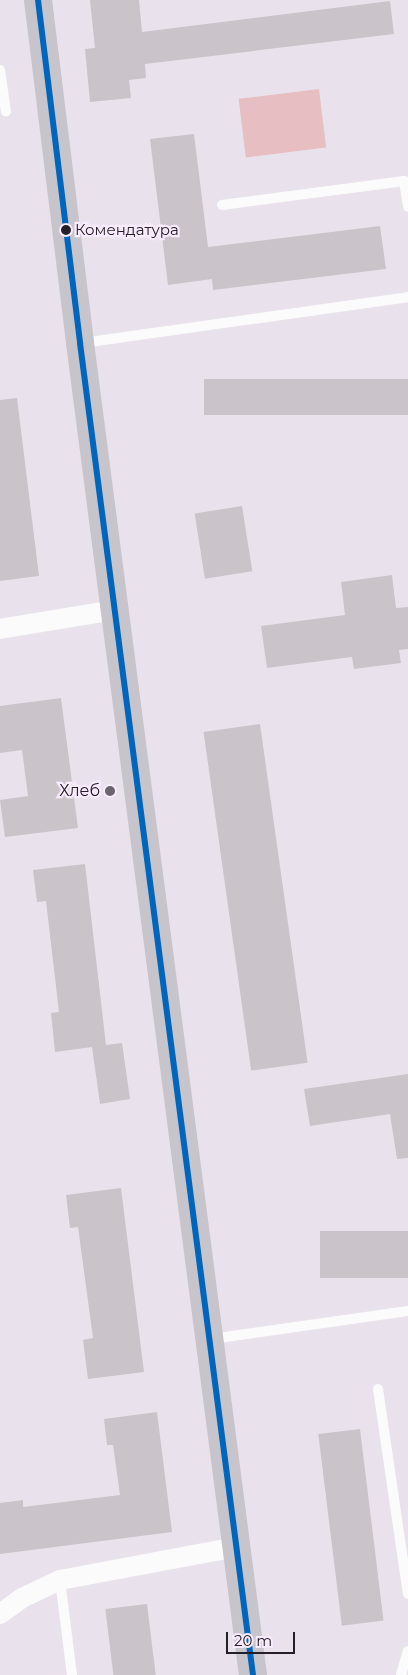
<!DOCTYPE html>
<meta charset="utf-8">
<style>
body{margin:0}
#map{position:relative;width:408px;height:1675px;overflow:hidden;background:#e9e2ec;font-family:Montserrat,sans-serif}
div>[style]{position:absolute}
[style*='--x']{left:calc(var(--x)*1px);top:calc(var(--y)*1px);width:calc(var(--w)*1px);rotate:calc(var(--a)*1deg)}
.green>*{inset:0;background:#e7bfc3;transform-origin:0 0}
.building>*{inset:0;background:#cbc3ca;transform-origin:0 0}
.lane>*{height:10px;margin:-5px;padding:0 5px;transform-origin:5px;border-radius:5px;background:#fcfbfc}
.street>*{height:20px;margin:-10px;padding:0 10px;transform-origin:10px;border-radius:10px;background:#fcfbfc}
.primary>*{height:28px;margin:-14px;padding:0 14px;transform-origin:14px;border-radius:14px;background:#c7c4cc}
.bus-1>*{height:6px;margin:-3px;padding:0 3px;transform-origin:3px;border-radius:3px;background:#0065bd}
.dots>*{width:14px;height:14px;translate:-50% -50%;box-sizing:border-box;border:2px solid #f9ebfe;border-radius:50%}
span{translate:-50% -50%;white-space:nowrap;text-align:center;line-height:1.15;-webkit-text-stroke:4.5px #f9ebfe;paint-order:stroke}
.bus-label{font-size:15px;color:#252027}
.left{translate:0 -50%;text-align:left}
.poi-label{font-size:16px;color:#252027}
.right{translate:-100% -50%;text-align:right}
.scale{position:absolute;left:226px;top:1632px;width:69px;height:22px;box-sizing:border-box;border:2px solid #252027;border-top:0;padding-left:6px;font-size:15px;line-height:18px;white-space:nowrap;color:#252027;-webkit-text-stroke:4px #f9ebfe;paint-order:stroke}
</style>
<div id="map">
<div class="green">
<i style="left:319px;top:89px;width:59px;height:81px;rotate:83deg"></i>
</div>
<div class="building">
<i style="clip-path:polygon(90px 0,139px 0,142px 32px,390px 1px,394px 34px,145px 64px,146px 78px,129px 80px,131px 98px,90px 102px,85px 49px,95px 48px)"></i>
<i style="clip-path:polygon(194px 134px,208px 247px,380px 226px,386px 269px,213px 290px,212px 279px,168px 285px,150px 139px)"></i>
<i style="left:408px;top:379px;width:36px;height:204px;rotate:90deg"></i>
<i style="clip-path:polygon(17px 398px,39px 576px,0 581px,0 400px)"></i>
<i style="left:242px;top:506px;width:66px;height:48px;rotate:81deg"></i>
<i style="clip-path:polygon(392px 575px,396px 608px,408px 607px,408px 649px,399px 650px,401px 663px,354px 669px,352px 657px,267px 668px,261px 626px,345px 615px,341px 582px)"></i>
<i style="clip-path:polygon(61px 698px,78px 828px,5px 837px,0 800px,28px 796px,22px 750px,0 753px,0 706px)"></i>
<i style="left:260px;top:724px;width:342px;height:57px;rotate:82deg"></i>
<i style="clip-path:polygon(85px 864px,106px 1045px,122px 1043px,130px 1099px,100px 1104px,92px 1047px,55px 1052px,51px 1013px,59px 1012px,46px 901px,37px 902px,33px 870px)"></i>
<i style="clip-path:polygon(408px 1074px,408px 1158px,397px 1159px,390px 1114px,310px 1126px,304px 1089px)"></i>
<i style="clip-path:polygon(121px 1188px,144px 1372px,88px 1379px,83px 1340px,93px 1338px,78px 1227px,70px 1228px,66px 1195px)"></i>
<i style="left:408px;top:1231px;width:47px;height:88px;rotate:90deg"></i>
<i style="clip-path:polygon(157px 1412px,172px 1532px,0 1554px,0 1503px,23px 1500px,23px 1507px,120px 1495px,113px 1445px,107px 1445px,104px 1419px)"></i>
<i style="left:360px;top:1429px;width:193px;height:42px;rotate:83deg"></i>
<i style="left:147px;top:1604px;width:72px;height:42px;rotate:83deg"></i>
</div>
<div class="lane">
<i style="--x:0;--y:70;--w:42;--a:81.9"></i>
<i style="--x:222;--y:205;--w:184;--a:-7.5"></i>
<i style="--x:404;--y:181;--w:26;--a:81"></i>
<i style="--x:82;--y:343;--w:329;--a:-8"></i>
<i style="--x:211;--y:1339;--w:199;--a:-8.1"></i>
<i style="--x:378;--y:1389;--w:207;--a:81.7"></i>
<i style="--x:60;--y:1580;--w:96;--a:82.8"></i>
<i style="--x:401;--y:1675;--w:25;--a:-74"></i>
</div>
<div class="street">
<i style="--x:0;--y:629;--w:117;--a:-9.4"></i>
<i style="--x:0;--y:1614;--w:27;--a:-36"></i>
<i style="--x:22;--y:1598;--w:42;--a:-25.3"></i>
<i style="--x:60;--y:1580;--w:180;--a:-10.6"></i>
</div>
<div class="primary">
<i style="--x:38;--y:0;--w:346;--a:83"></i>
<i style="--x:80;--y:343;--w:1343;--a:82.6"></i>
</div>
<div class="bus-1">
<i style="--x:38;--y:0;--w:346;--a:83"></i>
<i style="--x:80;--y:343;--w:1343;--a:82.6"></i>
</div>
<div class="dots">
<i style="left:66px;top:230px;background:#252027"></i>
<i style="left:110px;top:791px;background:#6a646c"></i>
</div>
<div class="bus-label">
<span class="left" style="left:75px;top:230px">Комендатура</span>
</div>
<div class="poi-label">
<span class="right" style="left:100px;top:791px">Хлеб</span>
</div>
<div class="scale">20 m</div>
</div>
